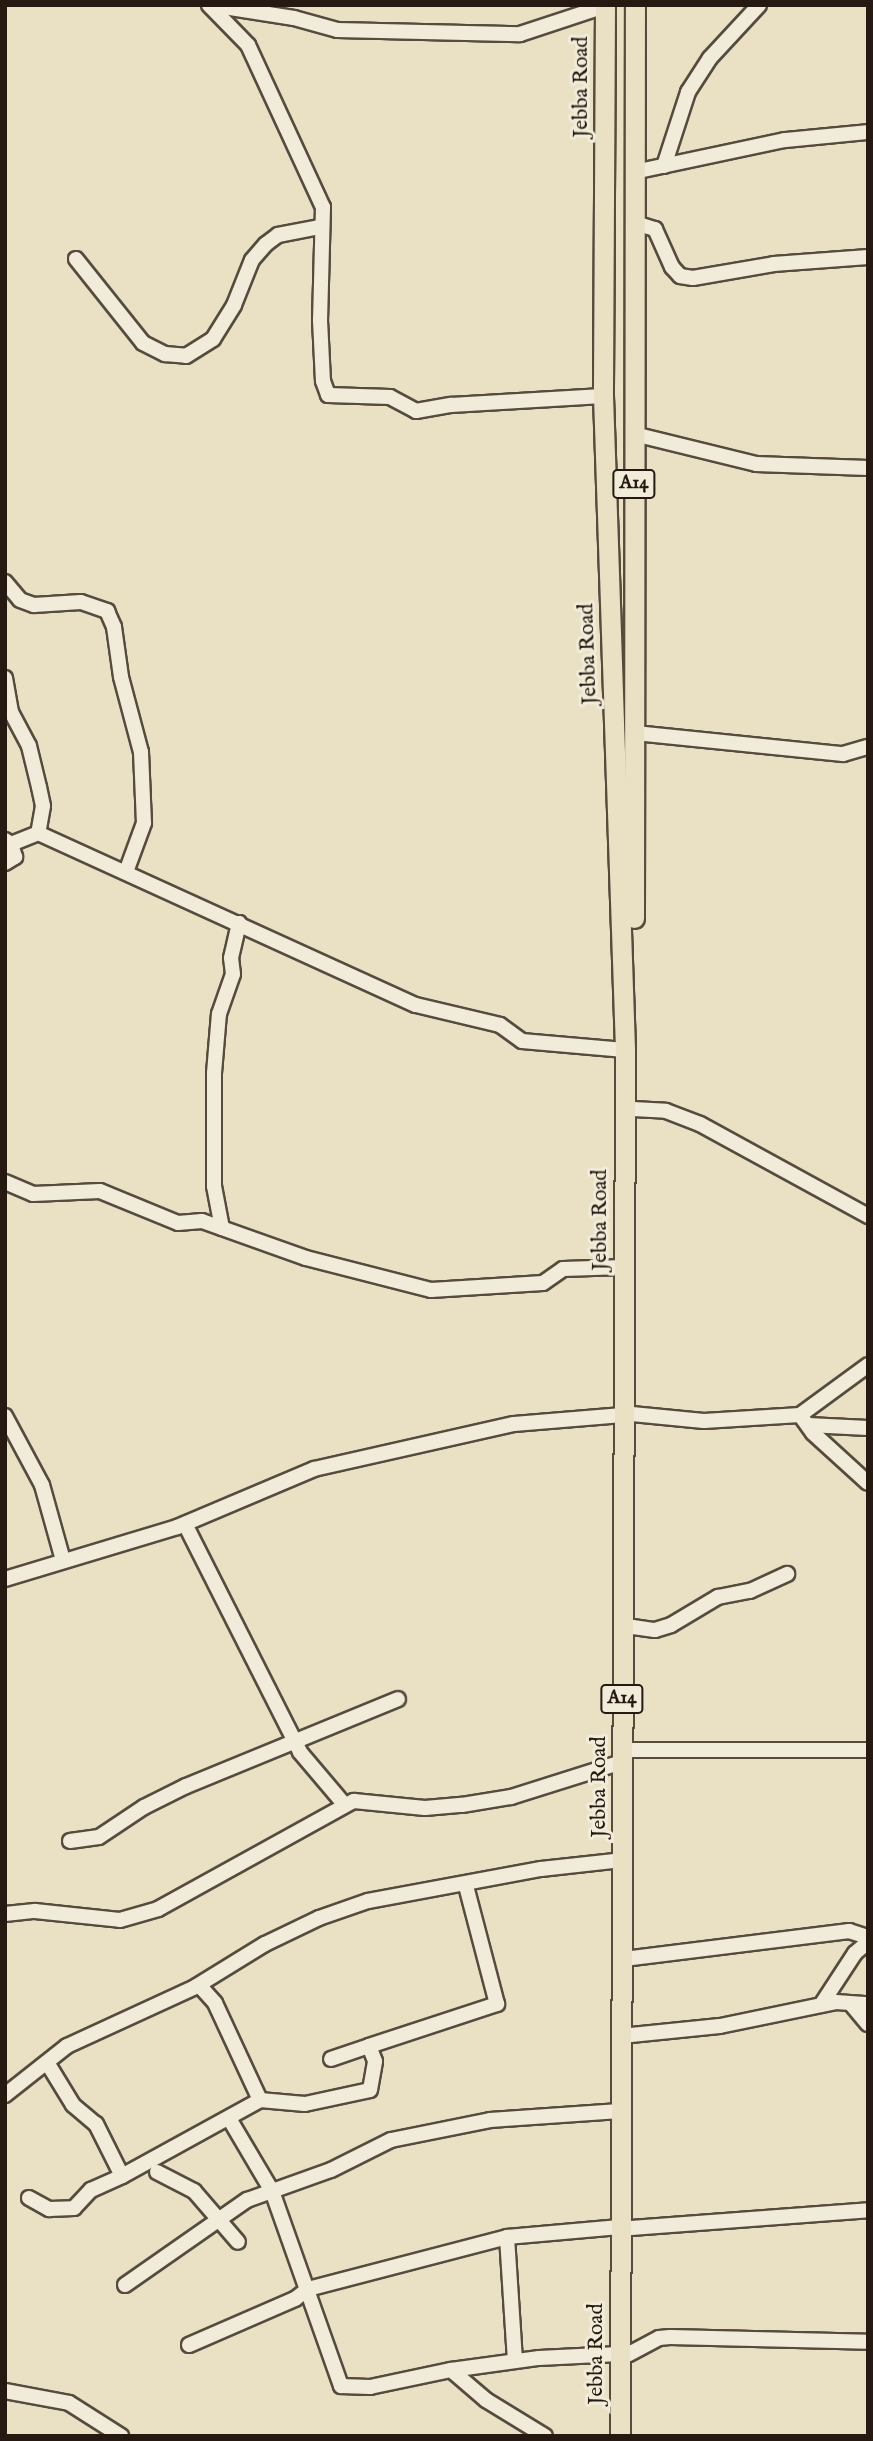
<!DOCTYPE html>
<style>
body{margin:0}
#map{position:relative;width:873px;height:2441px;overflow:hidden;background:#eae1c4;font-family:"IM FELL English",serif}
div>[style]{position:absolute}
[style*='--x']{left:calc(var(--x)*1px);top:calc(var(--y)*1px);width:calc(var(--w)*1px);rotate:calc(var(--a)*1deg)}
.roads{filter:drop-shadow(2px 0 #564b3e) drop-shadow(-2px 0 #564b3e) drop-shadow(0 2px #564b3e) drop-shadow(0 -2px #564b3e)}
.minor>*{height:14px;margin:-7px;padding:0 7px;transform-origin:7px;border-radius:7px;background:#f1ecd9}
.highway>*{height:19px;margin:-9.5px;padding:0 9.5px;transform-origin:9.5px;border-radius:9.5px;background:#eae1c4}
span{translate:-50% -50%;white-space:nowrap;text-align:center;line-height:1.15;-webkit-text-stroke:6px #f1ecd9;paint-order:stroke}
.shield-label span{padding:2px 5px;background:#f1ecd9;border:2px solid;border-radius:5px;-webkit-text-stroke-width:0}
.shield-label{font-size:19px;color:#251911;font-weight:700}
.street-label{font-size:21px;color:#251911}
.frame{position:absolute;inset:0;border:7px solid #251911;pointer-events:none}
</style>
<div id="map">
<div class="roads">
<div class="minor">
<i style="--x:209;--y:5;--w:56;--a:45.7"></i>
<i style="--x:248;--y:45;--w:179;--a:65.2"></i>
<i style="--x:323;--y:207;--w:113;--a:91.5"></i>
<i style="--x:320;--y:320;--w:61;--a:87.2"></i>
<i style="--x:323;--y:381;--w:15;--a:70"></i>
<i style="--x:328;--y:395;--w:62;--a:1.8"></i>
<i style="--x:390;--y:397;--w:30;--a:28"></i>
<i style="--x:416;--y:411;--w:36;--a:-10"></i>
<i style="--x:451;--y:405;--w:152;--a:-3.4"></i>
<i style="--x:211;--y:5;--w:84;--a:8.9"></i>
<i style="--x:294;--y:18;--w:45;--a:15.6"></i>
<i style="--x:337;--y:30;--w:183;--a:1.3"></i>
<i style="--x:520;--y:34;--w:89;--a:-18.2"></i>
<i style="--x:664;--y:166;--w:78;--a:-72"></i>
<i style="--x:688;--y:92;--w:40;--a:-57.1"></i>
<i style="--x:710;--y:58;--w:72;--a:-47.2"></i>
<i style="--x:634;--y:172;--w:154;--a:-12"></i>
<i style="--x:785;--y:140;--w:83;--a:-5.5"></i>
<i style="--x:635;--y:223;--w:21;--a:17"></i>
<i style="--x:655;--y:229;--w:42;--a:65.9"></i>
<i style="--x:672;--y:267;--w:12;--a:48"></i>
<i style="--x:680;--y:276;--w:13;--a:9"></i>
<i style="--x:693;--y:278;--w:82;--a:-9.8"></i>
<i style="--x:774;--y:264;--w:94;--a:-4.3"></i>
<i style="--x:76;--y:259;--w:107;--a:51.4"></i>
<i style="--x:143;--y:343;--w:25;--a:27"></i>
<i style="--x:165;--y:354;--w:21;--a:5"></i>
<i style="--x:186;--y:356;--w:32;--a:-32"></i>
<i style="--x:213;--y:339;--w:40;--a:-58"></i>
<i style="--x:234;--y:305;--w:48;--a:-68.2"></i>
<i style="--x:252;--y:260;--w:21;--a:-49"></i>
<i style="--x:266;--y:244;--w:15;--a:-37"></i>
<i style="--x:278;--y:235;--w:43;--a:-10.8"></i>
<i style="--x:634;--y:434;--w:126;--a:13.8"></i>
<i style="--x:756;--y:464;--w:112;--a:2"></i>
<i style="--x:5;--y:582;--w:23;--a:50"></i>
<i style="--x:20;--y:600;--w:15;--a:20"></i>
<i style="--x:34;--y:605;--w:47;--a:-3.7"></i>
<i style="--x:81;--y:602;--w:28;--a:19"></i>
<i style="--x:107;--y:611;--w:17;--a:66"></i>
<i style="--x:114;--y:627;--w:50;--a:82"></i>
<i style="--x:121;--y:677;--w:78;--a:75.1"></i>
<i style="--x:141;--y:752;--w:71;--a:87.6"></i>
<i style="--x:144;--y:823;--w:52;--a:110.2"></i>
<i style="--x:5;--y:678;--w:35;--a:80"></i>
<i style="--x:11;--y:712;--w:38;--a:62"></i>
<i style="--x:29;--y:746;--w:42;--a:76.3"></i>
<i style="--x:39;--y:787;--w:19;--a:78"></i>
<i style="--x:43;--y:806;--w:27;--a:100"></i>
<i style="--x:635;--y:733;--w:209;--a:5.8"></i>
<i style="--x:843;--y:754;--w:26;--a:-16"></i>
<i style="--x:5;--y:840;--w:7;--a:34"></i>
<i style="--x:11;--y:844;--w:29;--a:-22"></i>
<i style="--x:38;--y:833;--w:415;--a:24.5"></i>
<i style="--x:416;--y:1005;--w:86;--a:13.4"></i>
<i style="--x:500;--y:1025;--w:27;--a:36"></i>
<i style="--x:522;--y:1041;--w:103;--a:5"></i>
<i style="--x:5;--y:863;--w:12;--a:-31"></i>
<i style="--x:15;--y:857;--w:14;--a:-107"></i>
<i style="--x:633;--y:1109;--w:33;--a:3"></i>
<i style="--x:666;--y:1111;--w:36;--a:21"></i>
<i style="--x:700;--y:1124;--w:192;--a:28.7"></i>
<i style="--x:5;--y:1182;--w:30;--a:23"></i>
<i style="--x:33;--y:1194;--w:67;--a:-2.6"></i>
<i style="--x:100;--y:1191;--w:84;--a:22.3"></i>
<i style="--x:178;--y:1223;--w:24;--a:-5"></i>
<i style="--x:202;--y:1221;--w:110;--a:19.6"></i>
<i style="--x:306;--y:1258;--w:129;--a:14.4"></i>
<i style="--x:431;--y:1290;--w:112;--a:-3.6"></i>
<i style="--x:543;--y:1283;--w:24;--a:-35"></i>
<i style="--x:563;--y:1269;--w:61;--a:-1.9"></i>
<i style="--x:222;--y:1228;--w:43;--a:-100.8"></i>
<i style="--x:214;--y:1186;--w:113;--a:-90"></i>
<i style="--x:214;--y:1073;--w:59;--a:-85.2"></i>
<i style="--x:219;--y:1014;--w:42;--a:-70.7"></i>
<i style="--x:233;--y:974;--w:16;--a:-97"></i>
<i style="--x:231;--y:958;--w:36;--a:-77"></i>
<i style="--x:632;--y:1414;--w:72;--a:5.6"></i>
<i style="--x:704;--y:1421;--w:96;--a:-3.6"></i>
<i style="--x:800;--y:1415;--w:84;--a:-36.3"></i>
<i style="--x:800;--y:1415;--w:22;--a:54"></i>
<i style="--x:813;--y:1433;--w:74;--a:42.3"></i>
<i style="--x:5;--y:1416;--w:78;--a:61.8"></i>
<i style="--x:42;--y:1485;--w:78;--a:74.4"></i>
<i style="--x:808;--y:1425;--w:60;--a:2.9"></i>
<i style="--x:185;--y:1524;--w:255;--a:63.2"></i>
<i style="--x:300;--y:1752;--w:68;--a:49.8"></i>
<i style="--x:5;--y:1579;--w:180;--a:-16.8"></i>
<i style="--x:177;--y:1527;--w:149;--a:-22.9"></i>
<i style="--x:314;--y:1469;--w:205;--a:-12.7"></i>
<i style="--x:514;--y:1424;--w:109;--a:-4.7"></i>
<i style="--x:633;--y:1627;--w:22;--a:8"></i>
<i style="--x:655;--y:1630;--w:17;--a:-17"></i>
<i style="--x:671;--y:1625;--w:55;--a:-30.8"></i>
<i style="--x:718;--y:1597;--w:33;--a:-11"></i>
<i style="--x:750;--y:1591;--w:41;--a:-24.7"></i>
<i style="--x:632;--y:1750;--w:236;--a:0"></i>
<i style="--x:70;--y:1841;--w:29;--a:-8"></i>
<i style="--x:99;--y:1837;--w:54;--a:-33.7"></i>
<i style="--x:144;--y:1807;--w:47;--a:-26.6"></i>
<i style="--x:186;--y:1786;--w:229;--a:-22.3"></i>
<i style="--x:5;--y:1914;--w:30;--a:-6"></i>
<i style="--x:35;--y:1911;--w:85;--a:6"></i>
<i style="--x:120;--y:1920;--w:40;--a:-16"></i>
<i style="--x:158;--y:1909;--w:224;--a:-28.9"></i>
<i style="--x:354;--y:1801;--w:71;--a:5.6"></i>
<i style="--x:425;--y:1808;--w:37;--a:-5"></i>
<i style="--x:462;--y:1805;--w:50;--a:-9.3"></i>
<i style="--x:511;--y:1797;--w:116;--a:-17.5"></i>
<i style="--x:632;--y:1958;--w:219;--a:-7.1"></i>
<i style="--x:849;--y:1931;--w:20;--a:18"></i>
<i style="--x:199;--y:1985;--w:24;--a:48"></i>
<i style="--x:215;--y:2003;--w:107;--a:65.1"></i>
<i style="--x:260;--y:2100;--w:45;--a:5.1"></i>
<i style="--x:305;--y:2104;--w:66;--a:-12.2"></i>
<i style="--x:370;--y:2090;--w:29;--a:-80"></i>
<i style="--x:375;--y:2061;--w:16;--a:-112"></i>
<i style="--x:369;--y:2046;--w:40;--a:161.1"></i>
<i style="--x:851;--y:2004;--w:26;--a:50"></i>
<i style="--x:821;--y:2005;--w:62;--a:-56.8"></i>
<i style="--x:855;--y:1953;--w:17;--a:-40"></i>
<i style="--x:631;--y:2035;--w:89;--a:-5.8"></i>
<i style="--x:720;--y:2026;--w:118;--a:-11.7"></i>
<i style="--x:836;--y:2002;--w:32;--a:4"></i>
<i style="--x:369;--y:2046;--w:135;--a:-18.2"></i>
<i style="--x:497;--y:2004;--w:122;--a:-104.7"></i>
<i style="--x:48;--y:2064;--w:48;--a:58.6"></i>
<i style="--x:73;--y:2105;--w:30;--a:40"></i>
<i style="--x:96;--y:2124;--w:58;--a:63.4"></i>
<i style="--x:122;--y:2176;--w:158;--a:-28.8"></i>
<i style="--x:5;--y:2095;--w:79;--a:-38.3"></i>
<i style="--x:67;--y:2046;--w:141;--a:-24.7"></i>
<i style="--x:195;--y:1987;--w:82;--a:-31.6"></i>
<i style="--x:265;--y:1944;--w:60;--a:-25.7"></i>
<i style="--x:319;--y:1918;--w:52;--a:-19.1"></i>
<i style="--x:368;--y:1901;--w:176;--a:-10.5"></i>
<i style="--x:541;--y:1869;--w:81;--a:-6.3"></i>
<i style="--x:230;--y:2120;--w:82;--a:59.4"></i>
<i style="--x:272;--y:2191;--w:207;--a:70.5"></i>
<i style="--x:341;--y:2386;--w:29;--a:2"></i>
<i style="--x:370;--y:2387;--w:83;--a:-11.9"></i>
<i style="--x:451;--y:2370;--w:89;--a:-7.8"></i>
<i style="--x:539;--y:2358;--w:80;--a:-2.9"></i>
<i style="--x:157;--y:2172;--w:42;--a:27.2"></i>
<i style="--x:194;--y:2191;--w:67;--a:49.2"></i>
<i style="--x:29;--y:2198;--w:23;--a:29"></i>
<i style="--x:49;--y:2209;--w:25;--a:-2"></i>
<i style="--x:74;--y:2208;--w:25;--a:-47"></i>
<i style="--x:91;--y:2190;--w:34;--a:-24"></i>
<i style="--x:631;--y:2228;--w:238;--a:-4.3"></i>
<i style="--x:507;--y:2237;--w:113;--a:-5.1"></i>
<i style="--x:125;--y:2285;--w:149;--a:-34.9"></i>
<i style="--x:247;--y:2200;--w:89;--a:-19.7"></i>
<i style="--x:331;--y:2170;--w:67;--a:-26.6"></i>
<i style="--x:391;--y:2140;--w:101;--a:-11.4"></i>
<i style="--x:490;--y:2120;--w:130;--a:-4"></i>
<i style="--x:189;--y:2345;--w:116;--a:-23.5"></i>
<i style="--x:295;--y:2299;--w:16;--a:-38"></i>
<i style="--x:308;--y:2289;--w:206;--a:-14.6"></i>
<i style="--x:507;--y:2237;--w:124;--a:86.3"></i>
<i style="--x:629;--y:2354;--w:34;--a:-28"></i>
<i style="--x:659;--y:2338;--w:11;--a:-5"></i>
<i style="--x:670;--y:2337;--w:198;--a:1.4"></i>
<i style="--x:451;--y:2370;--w:46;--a:40.6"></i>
<i style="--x:486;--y:2400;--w:69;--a:31.4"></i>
<i style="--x:5;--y:2391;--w:65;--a:10.6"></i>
<i style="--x:69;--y:2403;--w:62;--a:32.4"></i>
</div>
<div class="highway">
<i style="--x:605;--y:5;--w:391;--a:90.3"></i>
<i style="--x:603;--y:396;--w:654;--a:88.07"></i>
<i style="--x:625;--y:1050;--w:1386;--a:90.21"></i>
<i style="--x:634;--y:918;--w:913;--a:-89.94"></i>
</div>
</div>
<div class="shield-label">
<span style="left:634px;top:484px">A14</span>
<span style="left:622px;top:1699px">A14</span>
</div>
<div class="street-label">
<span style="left:582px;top:87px;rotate:-90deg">Jebba Road</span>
<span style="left:589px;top:654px;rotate:-92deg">Jebba Road</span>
<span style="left:601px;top:1220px;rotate:-90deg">Jebba Road</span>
<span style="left:600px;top:1787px;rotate:-90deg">Jebba Road</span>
<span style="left:597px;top:2354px;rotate:-90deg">Jebba Road</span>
</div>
<div class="frame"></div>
</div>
